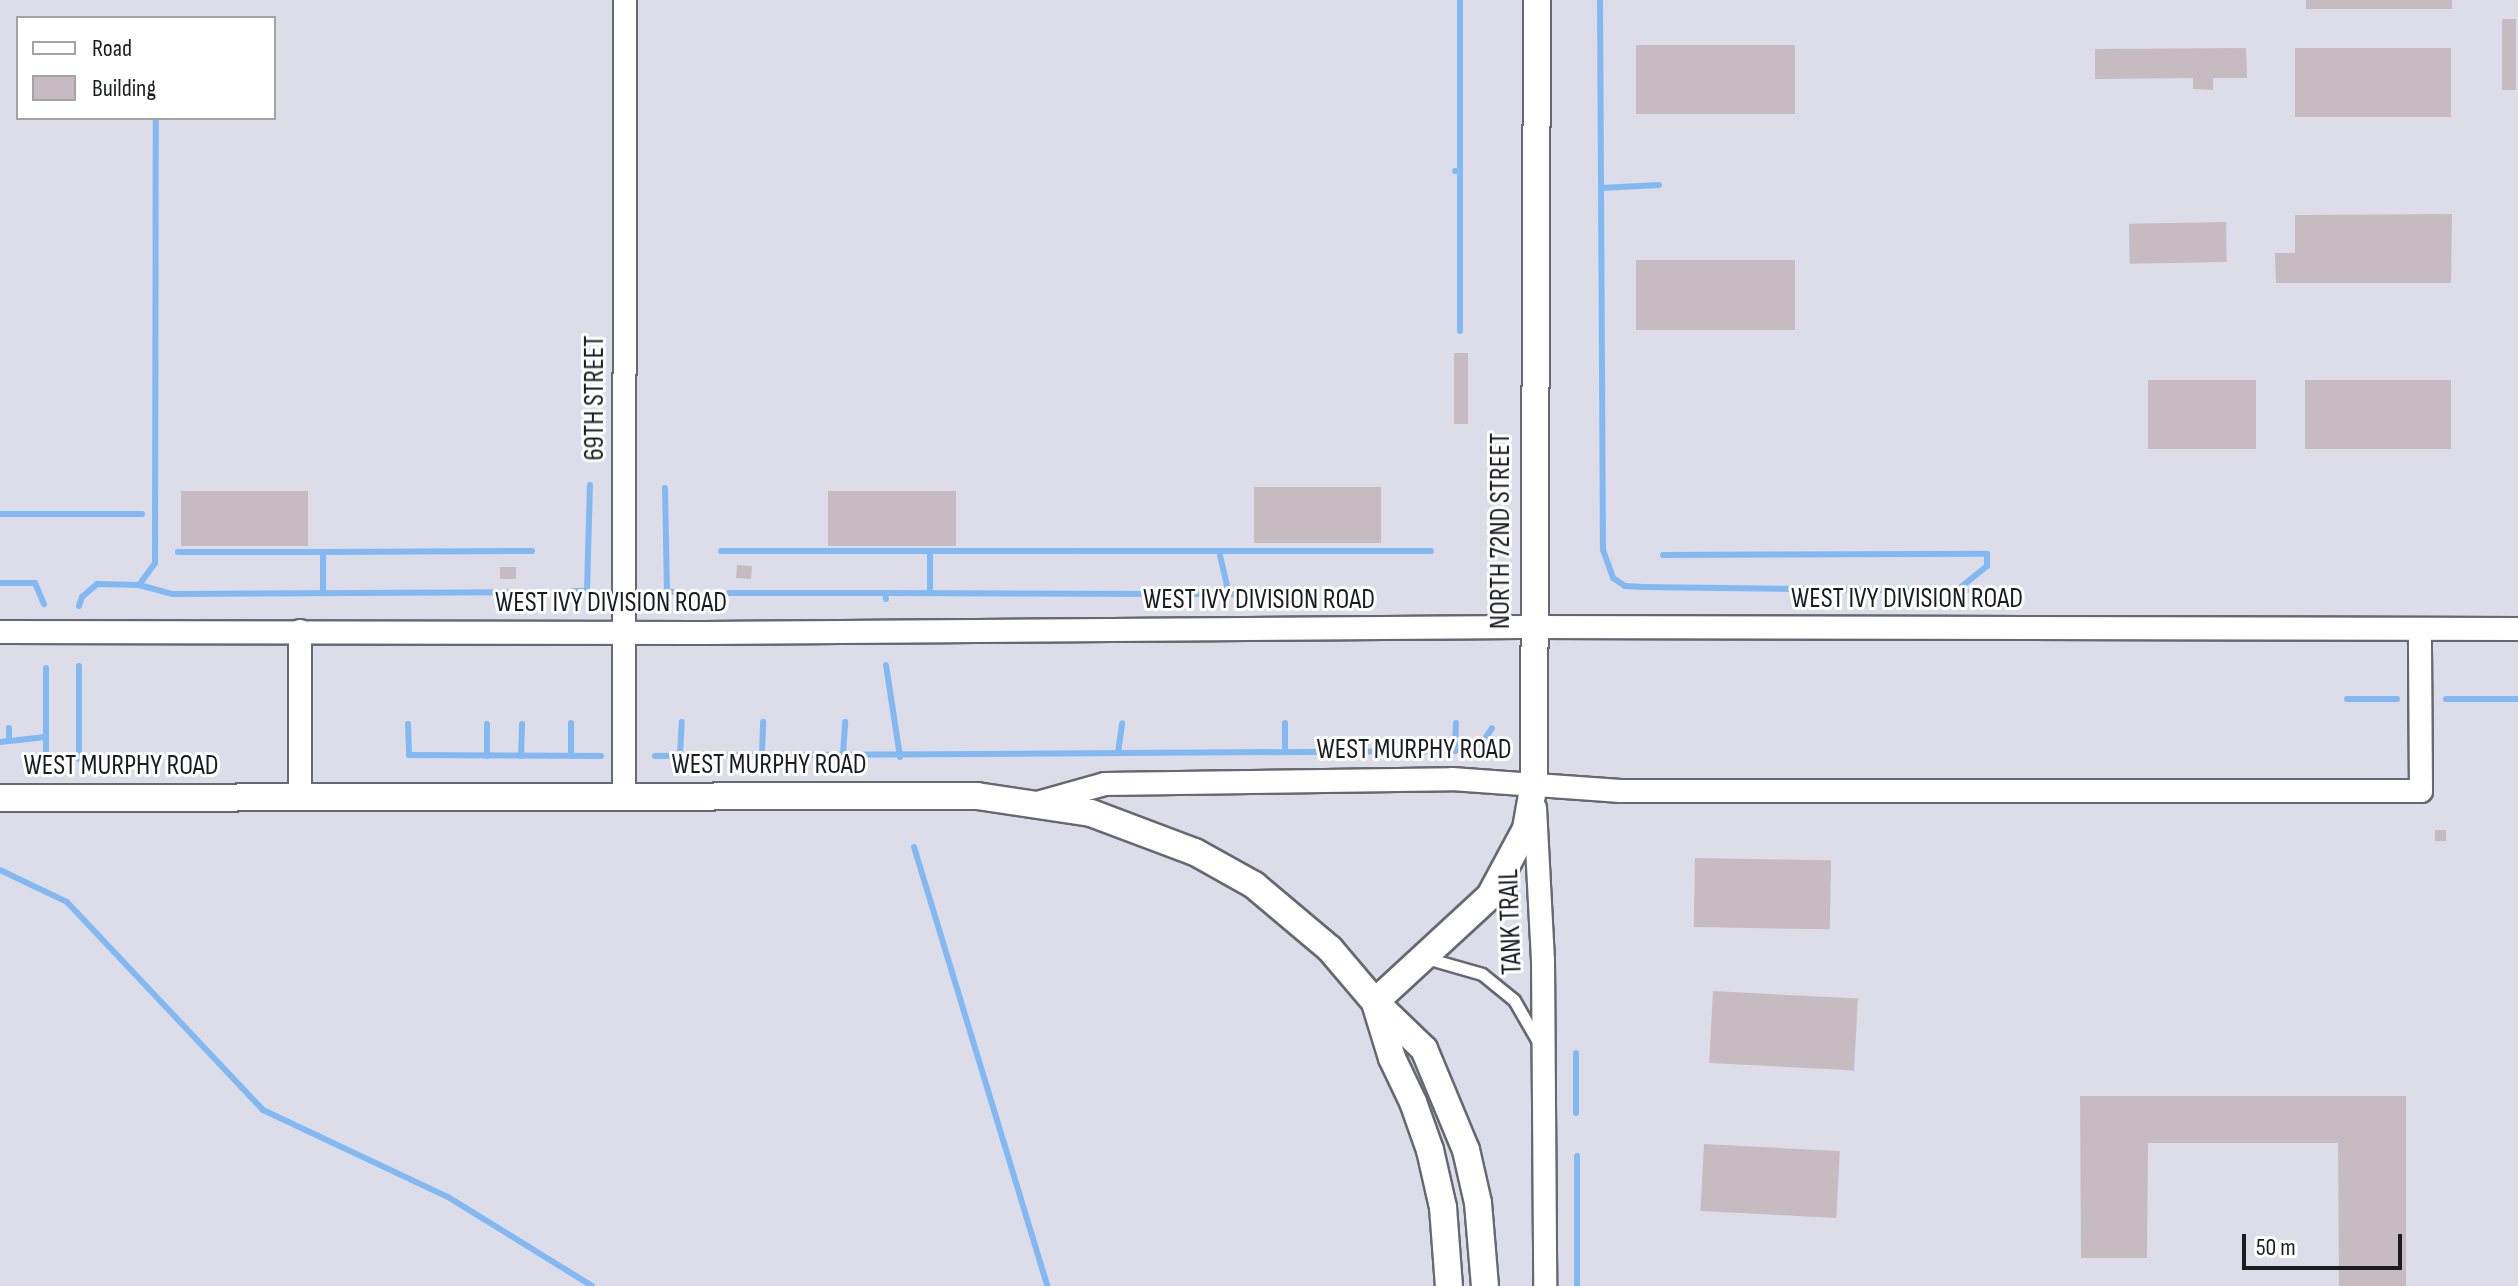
<!DOCTYPE html>
<style>
body{margin:0}
#map{position:relative;width:2518px;height:1286px;overflow:hidden;background:#dcdde8;font-family:"Sofia Sans Condensed",sans-serif}
div>[style]{position:absolute}
[style*='--x']{left:calc(var(--x)*1px);top:calc(var(--y)*1px);width:calc(var(--w)*1px);rotate:calc(var(--a)*1deg)}
.stream>*{height:6px;margin:-3px;padding:0 3px;transform-origin:3px;border-radius:3px;background:#83b9f2}
.building>*{inset:0;background:#c6bbc1;transform-origin:0 0}
.roads{filter:drop-shadow(2px 0 #686872) drop-shadow(-2px 0 #686872) drop-shadow(0 2px #686872) drop-shadow(0 -2px #686872)}
.service>*{height:11px;margin:-5.5px;padding:0 5.5px;transform-origin:5.5px;border-radius:5.5px;background:#fff}
.minor>*{height:22px;margin:-11px;padding:0 11px;transform-origin:11px;border-radius:11px;background:#fff}
.tertiary>*{height:26px;margin:-13px;padding:0 13px;transform-origin:13px;border-radius:13px;background:#fff}
span{translate:-50% -50%;white-space:nowrap;text-align:center;line-height:1.15;-webkit-text-stroke:6px #fff;paint-order:stroke}
.street-label{font-size:28px;color:#1b1c1f}
.legend{position:absolute;left:16px;top:16px;width:260px;height:104px;box-sizing:border-box;background:#fff;border:2px solid #a4a4a5;margin:0;padding:10px 14px;list-style:none;font-size:24px;color:#1b1c1f}
.legend li{display:flex;align-items:center;gap:16px;height:40px}
.legend b{width:40px;border:2px solid #a4a4a5}
.scale{position:absolute;left:2242px;top:1234px;width:160px;height:36px;box-sizing:border-box;border:4px solid #1b1c1f;border-top:0;padding-left:10px;font-size:24px;line-height:28px;white-space:nowrap;color:#1b1c1f;-webkit-text-stroke:6px #fff;paint-order:stroke}
</style>
<div id="map">
<div class="stream">
<i style="--x:1460;--y:0;--w:171;--a:90"></i>
<i style="--x:1600;--y:0;--w:550;--a:89.69"></i>
<i style="--x:1603;--y:550;--w:30;--a:70"></i>
<i style="--x:1613;--y:578;--w:14;--a:34"></i>
<i style="--x:1625;--y:586;--w:18;--a:3"></i>
<i style="--x:1643;--y:587;--w:323;--a:0.7"></i>
<i style="--x:1455;--y:171;--w:5;--a:0"></i>
<i style="--x:1460;--y:171;--w:160;--a:90"></i>
<i style="--x:1601;--y:188;--w:58;--a:-3"></i>
<i style="--x:665;--y:488;--w:103;--a:88.9"></i>
<i style="--x:667;--y:591;--w:13;--a:9"></i>
<i style="--x:0;--y:514;--w:142;--a:0"></i>
<i style="--x:721;--y:551;--w:209;--a:0"></i>
<i style="--x:1077;--y:551;--w:142;--a:0"></i>
<i style="--x:178;--y:552;--w:145;--a:0"></i>
<i style="--x:1663;--y:555;--w:324;--a:-0.2"></i>
<i style="--x:1987;--y:554;--w:12;--a:90"></i>
<i style="--x:1987;--y:566;--w:40;--a:141"></i>
<i style="--x:0;--y:583;--w:35;--a:0"></i>
<i style="--x:35;--y:583;--w:23;--a:67"></i>
<i style="--x:139;--y:585;--w:34;--a:15"></i>
<i style="--x:172;--y:594;--w:353;--a:-0.3"></i>
<i style="--x:573;--y:591;--w:14;--a:0"></i>
<i style="--x:587;--y:591;--w:106;--a:-88.4"></i>
<i style="--x:323;--y:593;--w:41;--a:-90"></i>
<i style="--x:323;--y:552;--w:209;--a:-0.3"></i>
<i style="--x:729;--y:593;--w:156;--a:0"></i>
<i style="--x:885;--y:593;--w:6;--a:81"></i>
<i style="--x:885;--y:593;--w:372;--a:0.2"></i>
<i style="--x:930;--y:593;--w:42;--a:-90"></i>
<i style="--x:930;--y:551;--w:144;--a:0"></i>
<i style="--x:1229;--y:594;--w:44;--a:-103.1"></i>
<i style="--x:1219;--y:551;--w:212;--a:0"></i>
<i style="--x:79;--y:606;--w:9;--a:-72"></i>
<i style="--x:82;--y:597;--w:20;--a:-41"></i>
<i style="--x:97;--y:584;--w:42;--a:1.4"></i>
<i style="--x:139;--y:585;--w:27;--a:-54"></i>
<i style="--x:155;--y:563;--w:445;--a:-89.9"></i>
<i style="--x:886;--y:665;--w:93;--a:81.3"></i>
<i style="--x:2347;--y:699;--w:50;--a:0"></i>
<i style="--x:2446;--y:699;--w:72;--a:0"></i>
<i style="--x:571;--y:723;--w:33;--a:90"></i>
<i style="--x:408;--y:724;--w:31;--a:88"></i>
<i style="--x:409;--y:755;--w:192;--a:0.3"></i>
<i style="--x:487;--y:724;--w:32;--a:90"></i>
<i style="--x:9;--y:728;--w:13;--a:90"></i>
<i style="--x:0;--y:742;--w:46;--a:-6.2"></i>
<i style="--x:1455;--y:751;--w:28;--a:-88"></i>
<i style="--x:1285;--y:752;--w:29;--a:-90"></i>
<i style="--x:1118;--y:753;--w:30;--a:-82"></i>
<i style="--x:843;--y:754;--w:32;--a:-86"></i>
<i style="--x:46;--y:755;--w:87;--a:-90"></i>
<i style="--x:680;--y:755;--w:33;--a:-87"></i>
<i style="--x:762;--y:755;--w:33;--a:-88"></i>
<i style="--x:521;--y:756;--w:32;--a:-88"></i>
<i style="--x:655;--y:756;--w:796;--a:-0.36"></i>
<i style="--x:1451;--y:751;--w:31;--a:-11"></i>
<i style="--x:1481;--y:745;--w:20;--a:-57"></i>
<i style="--x:79;--y:759;--w:93;--a:-90"></i>
<i style="--x:914;--y:847;--w:459;--a:73.1"></i>
<i style="--x:0;--y:870;--w:74;--a:25.5"></i>
<i style="--x:67;--y:902;--w:286;--a:46.7"></i>
<i style="--x:263;--y:1110;--w:204;--a:25.2"></i>
<i style="--x:448;--y:1197;--w:169;--a:31.7"></i>
<i style="--x:1576;--y:1053;--w:60;--a:90"></i>
<i style="--x:1577;--y:1156;--w:130;--a:90"></i>
</div>
<div class="building">
<i style="left:2306px;top:0;width:146px;height:9px"></i>
<i style="left:2502px;top:19px;width:14px;height:71px"></i>
<i style="left:1795px;top:45px;width:69px;height:159px;rotate:90deg"></i>
<i style="clip-path:polygon(2246px 48px,2247px 78px,2213px 78px,2213px 90px,2193px 89px,2193px 78px,2095px 79px,2095px 49px)"></i>
<i style="left:2451px;top:48px;width:69px;height:156px;rotate:90deg"></i>
<i style="clip-path:polygon(2452px 214px,2451px 283px,2276px 283px,2275px 253px,2295px 253px,2295px 215px)"></i>
<i style="left:2226px;top:222px;width:40px;height:97px;rotate:89deg"></i>
<i style="left:1636px;top:260px;width:159px;height:70px"></i>
<i style="left:1454px;top:353px;width:14px;height:71px"></i>
<i style="left:2256px;top:380px;width:69px;height:108px;rotate:90deg"></i>
<i style="left:2305px;top:380px;width:146px;height:69px"></i>
<i style="left:1254px;top:487px;width:127px;height:56px"></i>
<i style="left:181px;top:491px;width:127px;height:55px"></i>
<i style="left:828px;top:491px;width:128px;height:55px"></i>
<i style="left:737px;top:565px;width:15px;height:13px;rotate:4deg"></i>
<i style="left:500px;top:567px;width:16px;height:12px"></i>
<i style="left:2435px;top:830px;width:11px;height:11px"></i>
<i style="left:1695px;top:858px;width:136px;height:69px;rotate:1deg"></i>
<i style="left:1713px;top:991px;width:145px;height:72px;rotate:3deg"></i>
<i style="clip-path:polygon(2080px 1096px,2406px 1096px,2406px 1286px,2339px 1286px,2338px 1143px,2148px 1143px,2147px 1258px,2081px 1258px)"></i>
<i style="left:1704px;top:1144px;width:136px;height:67px;rotate:3deg"></i>
</div>
<div class="roads">
<div class="service">
<i style="--x:1426;--y:958;--w:58;--a:15.9"></i>
<i style="--x:1482;--y:974;--w:41;--a:39.1"></i>
<i style="--x:1514;--y:1000;--w:46;--a:60.1"></i>
</div>
<div class="minor">
<i style="--x:300;--y:631;--w:166;--a:90"></i>
<i style="--x:0;--y:632;--w:705;--a:0.08"></i>
<i style="--x:705;--y:633;--w:827;--a:-0.42"></i>
<i style="--x:1532;--y:627;--w:986;--a:0.12"></i>
<i style="--x:624;--y:797;--w:797;--a:-89.93"></i>
<i style="--x:1037;--y:803;--w:71;--a:-15.6"></i>
<i style="--x:1105;--y:784;--w:347;--a:-0.8"></i>
<i style="--x:1452;--y:779;--w:169;--a:4.1"></i>
<i style="--x:1621;--y:791;--w:800;--a:0"></i>
<i style="--x:2421;--y:791;--w:161;--a:-90.4"></i>
<i style="--x:1535;--y:808;--w:152;--a:87"></i>
<i style="--x:1543;--y:960;--w:326;--a:89.6"></i>
</div>
<div class="tertiary">
<i style="--x:0;--y:798;--w:977;--a:-0.12"></i>
<i style="--x:977;--y:796;--w:115;--a:8.5"></i>
<i style="--x:1091;--y:813;--w:111;--a:20.6"></i>
<i style="--x:1195;--y:852;--w:68;--a:29.2"></i>
<i style="--x:1254;--y:885;--w:99;--a:40.1"></i>
<i style="--x:1330;--y:949;--w:70;--a:49.7"></i>
<i style="--x:1375;--y:1002;--w:68;--a:43.8"></i>
<i style="--x:1424;--y:1049;--w:109;--a:67.4"></i>
<i style="--x:1466;--y:1150;--w:54;--a:77.2"></i>
<i style="--x:1478;--y:1203;--w:83;--a:85.2"></i>
<i style="--x:1375;--y:1002;--w:156;--a:-42.7"></i>
<i style="--x:1490;--y:896;--w:76;--a:-61.8"></i>
<i style="--x:1526;--y:829;--w:47;--a:-80.1"></i>
<i style="--x:1534;--y:783;--w:783;--a:-89.78"></i>
<i style="--x:1376;--y:1006;--w:54;--a:72.9"></i>
<i style="--x:1392;--y:1058;--w:49;--a:64.5"></i>
<i style="--x:1413;--y:1102;--w:51;--a:70.5"></i>
<i style="--x:1430;--y:1150;--w:58;--a:77.2"></i>
<i style="--x:1443;--y:1207;--w:79;--a:85.7"></i>
</div>
</div>
<div class="street-label">
<span style="left:595px;top:398px;rotate:-90deg">69TH STREET</span>
<span style="left:1501px;top:531px;rotate:-90deg">NORTH 72ND STREET</span>
<span style="left:1907px;top:599px">WEST IVY DIVISION ROAD</span>
<span style="left:1259px;top:600px">WEST IVY DIVISION ROAD</span>
<span style="left:611px;top:603px">WEST IVY DIVISION ROAD</span>
<span style="left:1414px;top:750px">WEST MURPHY ROAD</span>
<span style="left:769px;top:765px">WEST MURPHY ROAD</span>
<span style="left:121px;top:766px">WEST MURPHY ROAD</span>
<span style="left:1511px;top:922px;rotate:-92deg">TANK TRAIL</span>
</div>
<ul class="legend">
<li><b style="height:10px;background:#fff"></b>Road</li>
<li><b style="height:22px;background:#c6bbc1"></b>Building</li>
</ul>
<div class="scale">50 m</div>
</div>
